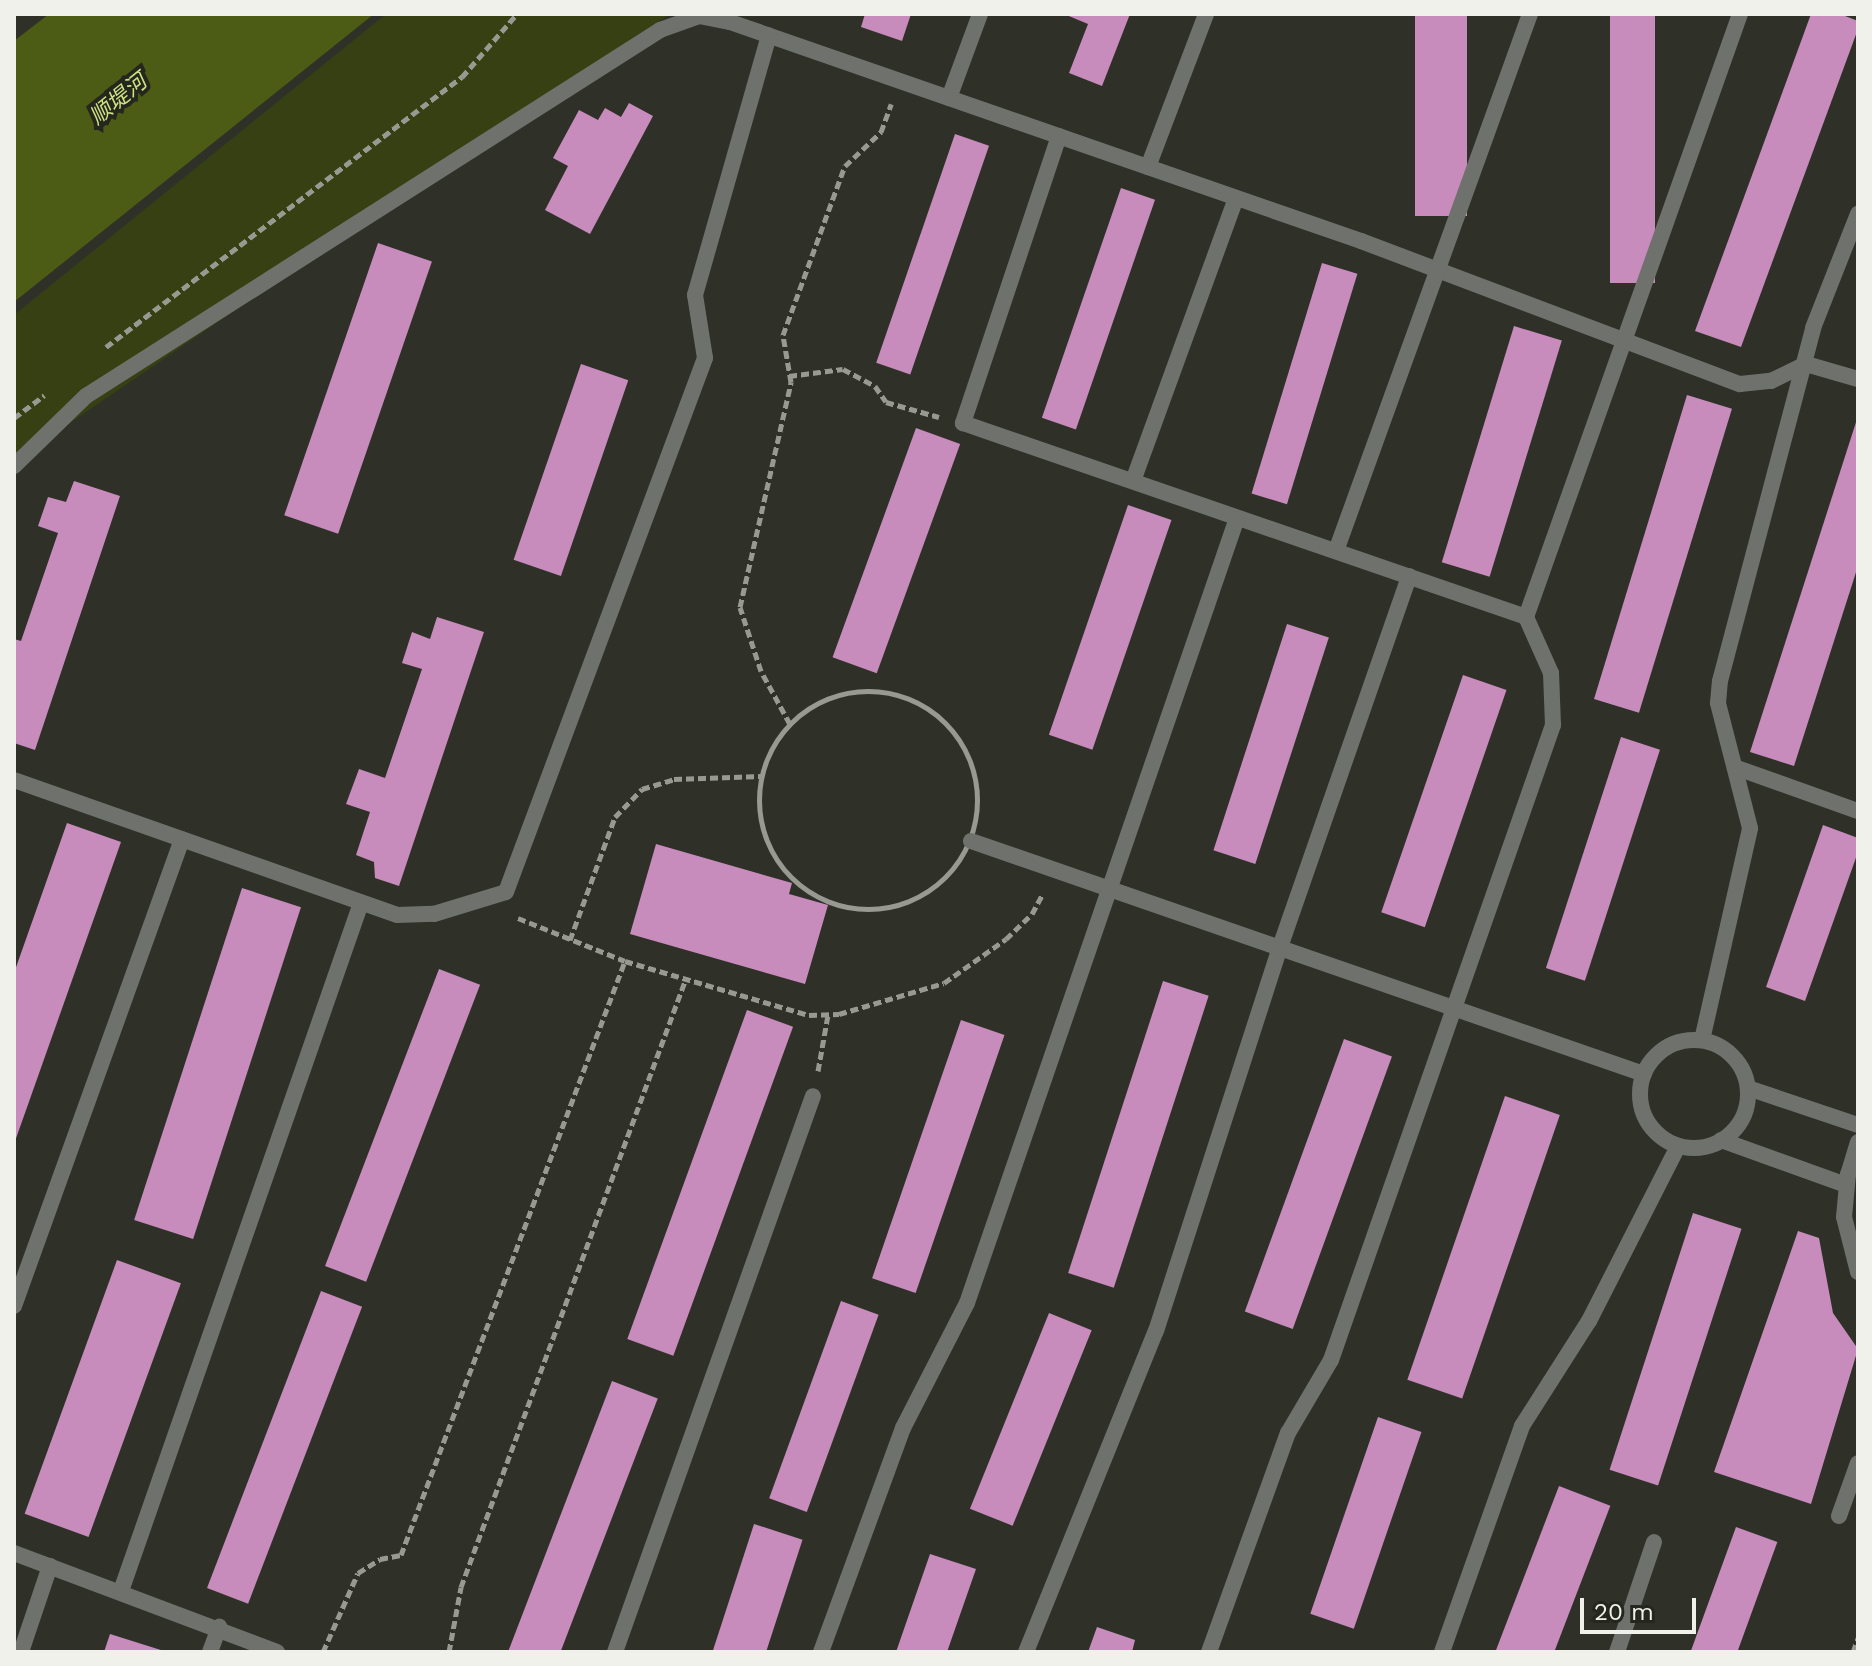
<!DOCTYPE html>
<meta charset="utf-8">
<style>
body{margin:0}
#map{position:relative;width:1872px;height:1666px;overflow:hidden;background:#2f3128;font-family:"Work Sans","Noto Sans SC",sans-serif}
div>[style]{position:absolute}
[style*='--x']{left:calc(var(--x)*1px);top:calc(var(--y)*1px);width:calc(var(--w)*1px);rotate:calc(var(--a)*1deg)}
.green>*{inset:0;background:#364013}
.water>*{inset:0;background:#4d5c14}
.building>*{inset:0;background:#c78cbc;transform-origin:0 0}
.path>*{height:5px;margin-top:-2.5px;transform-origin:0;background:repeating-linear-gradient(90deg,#989a92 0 8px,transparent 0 12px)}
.path>.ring{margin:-2.5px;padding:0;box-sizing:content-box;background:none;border:5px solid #989a92;border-radius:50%}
.service>*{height:16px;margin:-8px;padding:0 8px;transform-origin:8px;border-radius:8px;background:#6f716c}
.service>.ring{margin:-8px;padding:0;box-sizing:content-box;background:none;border:16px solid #6f716c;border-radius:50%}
span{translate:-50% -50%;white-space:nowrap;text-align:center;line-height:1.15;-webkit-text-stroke:8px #25271e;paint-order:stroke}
.water-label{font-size:22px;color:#cde483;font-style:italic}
.frame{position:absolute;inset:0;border:16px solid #eff1ea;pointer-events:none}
.scale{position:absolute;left:1580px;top:1598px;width:116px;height:36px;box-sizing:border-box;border:4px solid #eff1ea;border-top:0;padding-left:10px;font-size:24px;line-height:28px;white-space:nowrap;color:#eff1ea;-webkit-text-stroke:6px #25271e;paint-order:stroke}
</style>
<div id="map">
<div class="green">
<i style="clip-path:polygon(386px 14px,670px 14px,14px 461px,14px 315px)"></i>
</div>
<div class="water">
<i style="clip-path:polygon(49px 14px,374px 14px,14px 302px,14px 41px)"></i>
</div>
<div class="building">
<i style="clip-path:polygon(865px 14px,911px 14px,902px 41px,861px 27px)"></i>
<i style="clip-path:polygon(1064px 14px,1130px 14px,1102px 86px,1069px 73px,1088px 24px)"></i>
<i style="left:1415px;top:14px;width:52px;height:202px"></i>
<i style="left:1610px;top:14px;width:45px;height:269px"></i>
<i style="clip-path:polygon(1811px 14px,1840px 14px,1858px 21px,1858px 29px,1741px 347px,1695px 331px)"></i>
<i style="clip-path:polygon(629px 103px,653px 116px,590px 234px,545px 210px,568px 166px,553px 158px,579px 110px,598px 120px,605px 108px,621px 117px)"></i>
<i style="left:955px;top:134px;width:36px;height:242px;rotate:19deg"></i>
<i style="left:1121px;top:188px;width:36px;height:243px;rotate:19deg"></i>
<i style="left:378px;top:243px;width:57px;height:288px;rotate:19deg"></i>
<i style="left:1322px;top:263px;width:37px;height:241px;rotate:17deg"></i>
<i style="left:1514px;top:326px;width:50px;height:247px;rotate:17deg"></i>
<i style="left:581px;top:364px;width:50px;height:207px;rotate:19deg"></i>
<i style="left:1687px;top:395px;width:47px;height:318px;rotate:17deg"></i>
<i style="clip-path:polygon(1858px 416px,1858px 566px,1794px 766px,1750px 752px)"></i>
<i style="left:916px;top:428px;width:47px;height:244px;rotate:20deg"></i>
<i style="clip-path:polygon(74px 481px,120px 496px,35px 750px,14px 743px,14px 639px,21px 641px,58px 533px,38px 526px,48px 497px,66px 502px)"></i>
<i style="left:1128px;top:505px;width:46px;height:243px;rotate:19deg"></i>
<i style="clip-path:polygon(437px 617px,484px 632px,399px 886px,375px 878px,374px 862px,356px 855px,370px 812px,346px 804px,359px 769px,385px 778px,422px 669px,402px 663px,412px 632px,430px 639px)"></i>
<i style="left:1287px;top:624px;width:44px;height:238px;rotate:18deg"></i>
<i style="left:1463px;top:675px;width:46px;height:251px;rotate:19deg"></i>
<i style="left:1621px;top:737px;width:41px;height:243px;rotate:18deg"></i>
<i style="clip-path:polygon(67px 823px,121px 842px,14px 1144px,14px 973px)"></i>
<i style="clip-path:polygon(1823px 825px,1858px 838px,1858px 852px,1805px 1001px,1766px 987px)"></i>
<i style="clip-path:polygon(656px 844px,792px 883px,789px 894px,828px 905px,805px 984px,630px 934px)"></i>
<i style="left:242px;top:888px;width:62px;height:349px;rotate:18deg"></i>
<i style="left:439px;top:969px;width:44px;height:318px;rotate:21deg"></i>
<i style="left:1163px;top:981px;width:48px;height:307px;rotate:18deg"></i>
<i style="left:747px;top:1010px;width:49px;height:350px;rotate:20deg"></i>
<i style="left:961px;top:1020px;width:46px;height:273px;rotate:19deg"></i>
<i style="left:1344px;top:1039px;width:51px;height:290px;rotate:20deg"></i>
<i style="left:1505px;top:1096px;width:58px;height:300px;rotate:19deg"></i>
<i style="left:1693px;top:1213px;width:51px;height:270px;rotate:18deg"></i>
<i style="clip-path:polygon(1798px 1231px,1819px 1238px,1833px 1313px,1858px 1349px,1811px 1504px,1714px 1472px)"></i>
<i style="left:117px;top:1260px;width:68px;height:270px;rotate:20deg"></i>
<i style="left:321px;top:1291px;width:44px;height:318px;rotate:21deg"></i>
<i style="left:841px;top:1301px;width:40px;height:210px;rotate:20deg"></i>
<i style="left:1049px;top:1313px;width:46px;height:211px;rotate:22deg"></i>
<i style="left:612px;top:1381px;width:49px;height:291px;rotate:21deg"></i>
<i style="left:1378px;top:1417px;width:46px;height:208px;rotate:19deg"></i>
<i style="left:1559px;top:1486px;width:55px;height:177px;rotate:21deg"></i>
<i style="left:754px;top:1524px;width:51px;height:135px;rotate:18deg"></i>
<i style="left:1736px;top:1527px;width:44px;height:133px;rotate:20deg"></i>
<i style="clip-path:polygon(930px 1554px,976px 1569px,947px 1652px,896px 1652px)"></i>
<i style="clip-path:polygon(1097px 1627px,1135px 1640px,1132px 1652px,1088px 1652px)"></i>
<i style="clip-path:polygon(110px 1634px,164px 1651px,164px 1652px,104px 1652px)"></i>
</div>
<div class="path">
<i style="--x:106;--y:347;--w:447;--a:-37.2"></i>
<i style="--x:462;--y:77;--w:84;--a:-48.9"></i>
<i style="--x:789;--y:376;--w:54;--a:-7.4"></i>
<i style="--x:843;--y:369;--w:36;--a:28"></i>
<i style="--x:875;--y:386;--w:19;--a:55"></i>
<i style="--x:886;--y:402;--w:55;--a:15.8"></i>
<i style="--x:14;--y:418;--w:38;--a:-37"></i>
<i class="ring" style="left:759px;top:691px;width:213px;height:213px"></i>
<i style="--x:790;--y:724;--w:60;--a:-118.7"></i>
<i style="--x:761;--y:671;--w:67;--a:-108.2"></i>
<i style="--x:740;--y:607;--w:231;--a:-77.2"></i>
<i style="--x:791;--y:382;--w:48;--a:-99.7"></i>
<i style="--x:783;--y:335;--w:180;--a:-69.9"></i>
<i style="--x:845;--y:166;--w:50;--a:-43.4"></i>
<i style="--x:881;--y:132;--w:30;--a:-70"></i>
<i style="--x:518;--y:918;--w:115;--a:21.9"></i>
<i style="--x:570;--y:940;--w:131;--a:-69.9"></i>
<i style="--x:615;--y:817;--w:39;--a:-46"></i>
<i style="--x:642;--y:789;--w:34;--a:-17"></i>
<i style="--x:674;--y:779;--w:87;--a:-2"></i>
<i style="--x:818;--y:1071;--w:57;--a:-79.9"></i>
<i style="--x:323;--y:1652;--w:86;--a:-66.1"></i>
<i style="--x:358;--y:1573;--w:26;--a:-32"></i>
<i style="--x:380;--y:1559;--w:21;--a:-11"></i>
<i style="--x:401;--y:1555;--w:635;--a:-69.34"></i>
<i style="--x:625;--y:961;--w:192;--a:16.4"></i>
<i style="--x:809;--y:1015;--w:30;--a:-2"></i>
<i style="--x:839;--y:1014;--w:109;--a:-16.4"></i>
<i style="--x:944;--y:983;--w:76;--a:-35.4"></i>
<i style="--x:1006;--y:939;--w:36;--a:-44"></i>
<i style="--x:1032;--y:914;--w:21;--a:-62"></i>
<i style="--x:449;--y:1652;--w:66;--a:-79.5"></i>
<i style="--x:461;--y:1587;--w:646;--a:-69.71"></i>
<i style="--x:1853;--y:1652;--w:15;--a:-70"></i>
</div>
<div class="service">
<i style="--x:949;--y:98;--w:90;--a:-69.7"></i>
<i style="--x:1059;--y:136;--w:303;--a:108.5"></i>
<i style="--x:963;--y:423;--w:595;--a:19.01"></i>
<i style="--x:1526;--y:617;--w:640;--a:-70.46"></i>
<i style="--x:1148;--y:167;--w:164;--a:-69.2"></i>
<i style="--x:14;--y:466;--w:100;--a:-44.2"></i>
<i style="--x:86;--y:396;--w:681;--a:-32.52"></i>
<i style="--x:660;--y:30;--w:41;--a:-19.7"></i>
<i style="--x:699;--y:16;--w:32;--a:11"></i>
<i style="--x:730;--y:22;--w:668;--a:19.14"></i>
<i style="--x:1361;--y:241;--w:405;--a:20.7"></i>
<i style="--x:1740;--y:384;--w:31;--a:-6"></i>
<i style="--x:1771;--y:381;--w:39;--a:-26"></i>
<i style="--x:1806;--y:364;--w:54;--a:16.1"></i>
<i style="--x:1133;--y:481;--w:301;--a:-70"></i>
<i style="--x:1336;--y:551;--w:571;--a:-70.14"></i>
<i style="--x:1737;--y:768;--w:128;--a:19.6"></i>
<i style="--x:14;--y:780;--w:406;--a:19.4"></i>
<i style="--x:397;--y:915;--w:37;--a:-2"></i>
<i style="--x:434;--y:914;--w:75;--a:-17"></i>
<i style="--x:506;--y:892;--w:570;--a:-69.56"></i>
<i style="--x:705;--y:358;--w:64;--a:-99"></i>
<i style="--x:695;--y:295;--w:270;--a:-74.1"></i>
<i style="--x:971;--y:841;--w:712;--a:19.1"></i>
<i style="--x:1702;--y:1040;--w:217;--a:-77.2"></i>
<i style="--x:1750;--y:828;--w:129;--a:-104.4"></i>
<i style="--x:1718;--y:703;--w:22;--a:-85"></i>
<i style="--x:1720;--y:681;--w:365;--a:-75.2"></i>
<i style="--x:1813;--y:328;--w:123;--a:-68.5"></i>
<i class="ring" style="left:1640px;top:1040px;width:92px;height:92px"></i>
<i style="--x:1748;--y:1088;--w:116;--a:18.6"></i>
<i style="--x:1721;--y:1140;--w:133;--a:19.8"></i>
<i style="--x:1858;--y:1142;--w:34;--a:107"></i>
<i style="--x:1848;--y:1174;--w:43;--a:95.3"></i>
<i style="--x:1844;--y:1217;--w:57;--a:75.7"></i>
<i style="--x:14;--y:1306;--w:496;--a:-70.2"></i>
<i style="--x:1839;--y:1516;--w:56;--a:-70.3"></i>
<i style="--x:14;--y:1553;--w:281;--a:20.6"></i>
<i style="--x:121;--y:1591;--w:729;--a:-70.77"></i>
<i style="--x:21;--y:1652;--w:91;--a:-71.4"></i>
<i style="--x:210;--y:1652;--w:27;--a:-70"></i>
<i style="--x:615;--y:1652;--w:590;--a:-70.4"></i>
<i style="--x:821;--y:1652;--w:239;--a:-69.9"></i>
<i style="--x:903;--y:1428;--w:140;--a:-62.9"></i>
<i style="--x:967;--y:1303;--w:830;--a:-71.02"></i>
<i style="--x:1026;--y:1652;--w:346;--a:-68"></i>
<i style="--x:1156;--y:1331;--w:400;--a:-72.1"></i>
<i style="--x:1279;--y:950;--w:396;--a:-70.8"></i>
<i style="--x:1209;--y:1652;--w:233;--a:-70.2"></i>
<i style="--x:1288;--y:1433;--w:85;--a:-59.5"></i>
<i style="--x:1331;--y:1360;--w:673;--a:-70.73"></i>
<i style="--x:1553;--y:725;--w:52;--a:-92.2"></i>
<i style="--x:1551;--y:673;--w:61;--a:-114.1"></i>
<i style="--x:1442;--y:1652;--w:240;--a:-70.5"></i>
<i style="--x:1522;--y:1426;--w:125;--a:-57.5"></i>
<i style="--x:1589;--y:1321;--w:196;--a:-63"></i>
<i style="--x:1617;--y:1652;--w:116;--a:-71.4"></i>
</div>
<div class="water-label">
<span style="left:118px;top:99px;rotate:-39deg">顺堤河</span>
</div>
<div class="frame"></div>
<div class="scale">20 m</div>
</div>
